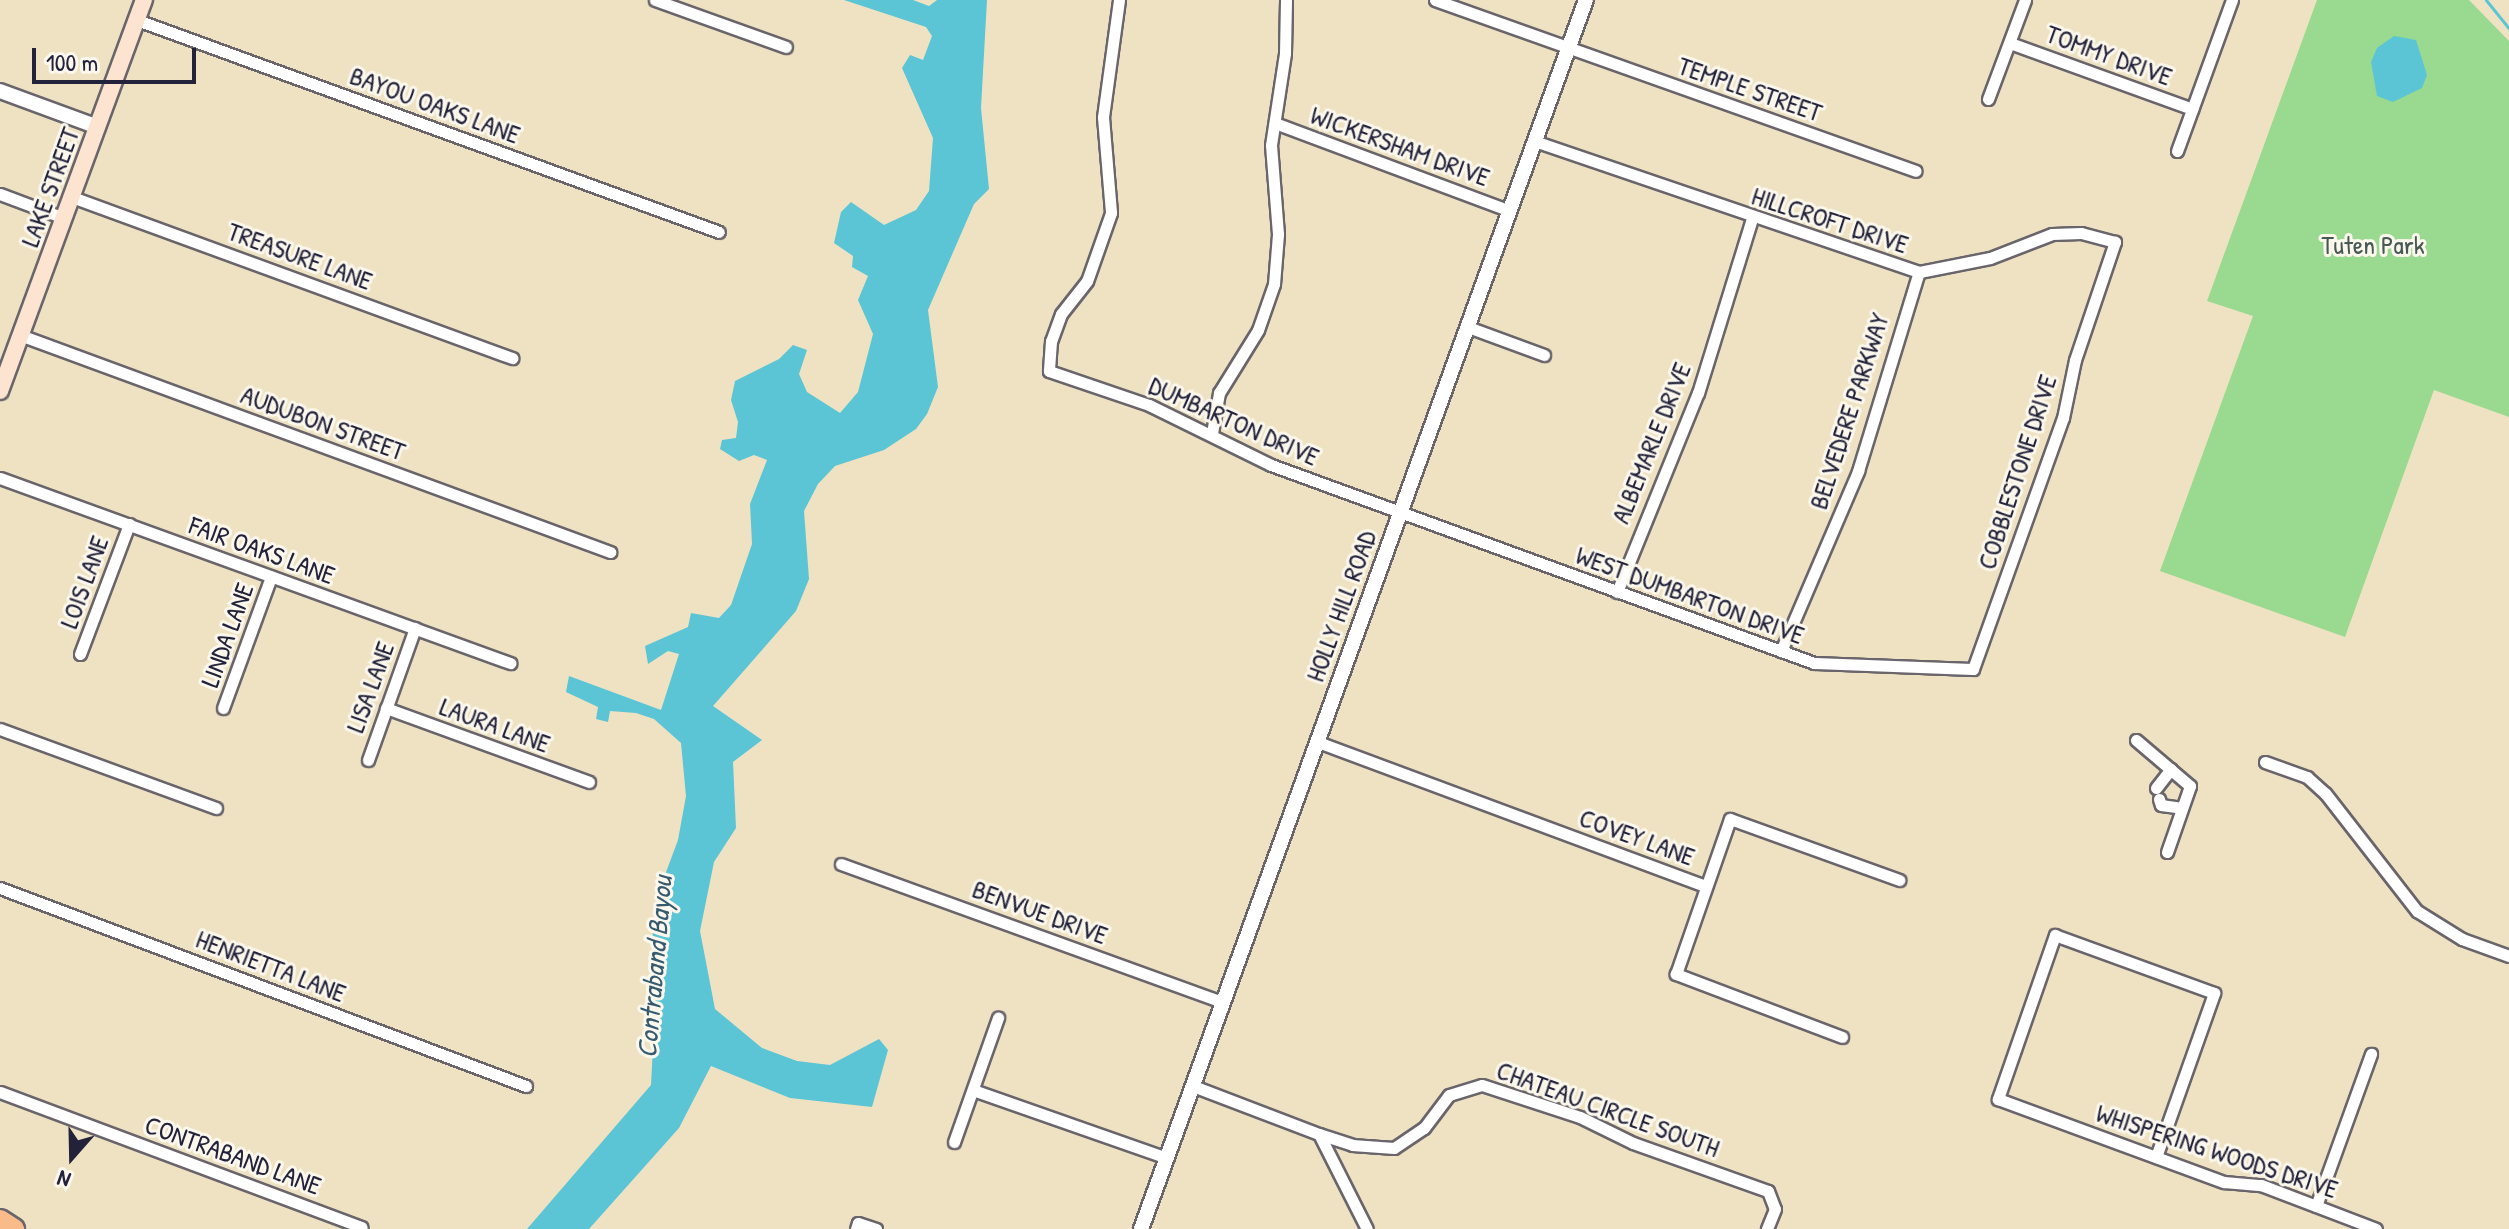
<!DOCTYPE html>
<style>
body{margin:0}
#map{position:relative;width:2509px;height:1229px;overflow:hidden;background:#eee2c3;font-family:"Patrick Hand",sans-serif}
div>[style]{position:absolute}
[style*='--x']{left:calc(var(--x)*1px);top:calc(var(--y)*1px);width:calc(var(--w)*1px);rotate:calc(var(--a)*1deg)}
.green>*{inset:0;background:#9ada90}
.water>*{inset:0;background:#5bc5d5}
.stream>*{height:3px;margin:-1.5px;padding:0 1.5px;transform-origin:1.5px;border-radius:1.5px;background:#5bc5d5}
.roads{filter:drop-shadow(2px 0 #69656b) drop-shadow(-2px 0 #69656b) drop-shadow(0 2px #69656b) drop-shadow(0 -2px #69656b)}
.minor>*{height:11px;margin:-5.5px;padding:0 5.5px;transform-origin:5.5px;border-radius:5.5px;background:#fff}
.tertiary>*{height:14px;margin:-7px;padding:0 7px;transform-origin:7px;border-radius:7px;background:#fff}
.secondary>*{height:16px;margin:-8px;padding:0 8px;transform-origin:8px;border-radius:8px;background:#fde4d1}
.motorway>*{height:20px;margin:-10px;padding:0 10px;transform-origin:10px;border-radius:10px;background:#fabb8b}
span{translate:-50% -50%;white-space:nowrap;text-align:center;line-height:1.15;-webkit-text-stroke:6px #fbf7ec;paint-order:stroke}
.street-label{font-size:26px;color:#22223b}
.park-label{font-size:26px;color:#465954}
.water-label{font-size:28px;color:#365b71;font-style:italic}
.north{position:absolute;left:32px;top:1117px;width:80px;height:80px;-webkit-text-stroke:6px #fbf7ec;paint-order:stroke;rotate:200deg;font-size:22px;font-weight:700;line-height:32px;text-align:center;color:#22223b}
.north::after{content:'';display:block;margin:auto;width:28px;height:36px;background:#22223b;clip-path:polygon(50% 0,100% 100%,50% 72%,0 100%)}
.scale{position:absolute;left:32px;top:48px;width:164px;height:36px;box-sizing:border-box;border:4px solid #22223b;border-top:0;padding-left:10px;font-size:24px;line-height:28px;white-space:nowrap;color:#22223b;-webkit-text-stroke:6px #fbf7ec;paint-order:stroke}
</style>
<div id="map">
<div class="green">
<i style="clip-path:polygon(2317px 0,2469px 0,2509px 41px,2509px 417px,2434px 390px,2345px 637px,2160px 571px,2253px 316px,2207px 301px)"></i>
</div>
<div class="water">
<i style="clip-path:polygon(844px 0,913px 0,929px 6px,937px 0,987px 0,981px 108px,989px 189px,974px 204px,928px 310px,938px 387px,927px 414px,916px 429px,884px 450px,835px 466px,818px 484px,804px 511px,809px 579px,796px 611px,713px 706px,762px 740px,733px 762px,736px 828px,714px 862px,700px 931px,715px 1009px,762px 1048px,797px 1061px,830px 1065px,879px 1039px,888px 1050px,872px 1107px,790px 1098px,711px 1066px,679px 1128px,589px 1229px,527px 1229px,651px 1085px,656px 988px,652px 939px,659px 891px,678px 840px,686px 796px,681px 743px,654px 719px,636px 713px,610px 711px,608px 722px,596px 719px,598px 707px,566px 692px,569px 676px,661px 710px,679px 654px,668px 651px,648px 664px,645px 646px,688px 627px,691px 613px,719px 618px,731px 605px,752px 544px,750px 504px,767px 460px,754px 455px,739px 461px,720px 449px,722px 440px,736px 438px,738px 422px,731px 400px,735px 381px,779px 359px,793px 345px,807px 350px,799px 374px,807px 392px,840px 413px,858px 392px,873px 334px,858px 300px,868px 276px,852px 267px,853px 256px,834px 243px,841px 212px,851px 202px,884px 225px,916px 210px,929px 191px,933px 138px,902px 68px,910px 55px,923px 60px,932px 36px,926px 27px)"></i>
<i style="clip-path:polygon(2394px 36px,2416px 40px,2427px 75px,2422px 88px,2393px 102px,2377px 96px,2371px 62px,2377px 48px)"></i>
</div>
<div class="stream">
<i style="--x:2486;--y:0;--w:36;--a:51"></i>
</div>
<div class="roads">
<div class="minor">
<i style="--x:655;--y:0;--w:139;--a:19.7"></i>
<i style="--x:1119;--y:0;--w:118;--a:97.8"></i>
<i style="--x:1103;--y:117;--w:96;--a:85.2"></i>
<i style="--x:1111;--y:213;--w:72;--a:109.4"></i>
<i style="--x:1087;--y:281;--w:42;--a:128.2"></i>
<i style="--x:1061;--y:314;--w:29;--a:110"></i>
<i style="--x:1051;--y:341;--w:30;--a:94"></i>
<i style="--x:1049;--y:371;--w:106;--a:18.8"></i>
<i style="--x:1149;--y:405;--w:136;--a:26.2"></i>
<i style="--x:1271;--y:465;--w:578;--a:20.03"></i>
<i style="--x:1814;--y:663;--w:159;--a:2.2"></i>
<i style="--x:1973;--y:669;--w:267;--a:-70.3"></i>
<i style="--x:2063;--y:418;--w:59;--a:-78.3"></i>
<i style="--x:2075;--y:360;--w:125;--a:-71.3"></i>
<i style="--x:2115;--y:242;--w:35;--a:-165"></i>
<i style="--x:2081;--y:233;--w:29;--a:178"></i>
<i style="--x:2052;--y:234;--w:66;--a:158.8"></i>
<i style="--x:1990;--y:258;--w:72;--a:168.8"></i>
<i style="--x:1919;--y:272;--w:406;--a:-161.2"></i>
<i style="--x:1435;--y:0;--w:510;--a:19.57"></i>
<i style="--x:137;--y:20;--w:619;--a:20.01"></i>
<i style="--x:2010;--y:43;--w:194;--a:19.9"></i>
<i style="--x:1988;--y:99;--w:106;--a:-69.5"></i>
<i style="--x:1275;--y:123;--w:251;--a:20.5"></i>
<i style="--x:2177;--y:151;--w:161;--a:-70"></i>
<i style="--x:0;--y:194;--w:68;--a:20.6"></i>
<i style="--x:72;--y:197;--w:469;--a:20.1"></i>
<i style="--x:1468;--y:327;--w:81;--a:20.2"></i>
<i style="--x:20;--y:335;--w:629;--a:20.19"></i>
<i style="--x:1212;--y:433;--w:41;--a:-80.1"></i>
<i style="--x:1219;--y:393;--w:74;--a:-58.2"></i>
<i style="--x:1258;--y:330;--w:49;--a:-70.8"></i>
<i style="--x:1274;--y:284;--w:50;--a:-85.4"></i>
<i style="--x:1278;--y:234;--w:89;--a:-94.5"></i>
<i style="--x:1271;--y:145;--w:93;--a:-81.3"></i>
<i style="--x:1285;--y:53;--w:53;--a:-88.9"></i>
<i style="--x:0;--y:478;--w:543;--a:19.94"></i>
<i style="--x:1617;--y:592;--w:215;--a:-67.9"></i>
<i style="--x:1698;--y:393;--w:182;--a:-72.8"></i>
<i style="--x:1781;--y:651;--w:196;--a:-66.8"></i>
<i style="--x:1858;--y:471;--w:208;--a:-73"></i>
<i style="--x:80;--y:654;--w:139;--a:-69.3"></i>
<i style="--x:223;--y:708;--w:140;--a:-69.9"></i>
<i style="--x:386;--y:708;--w:216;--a:20"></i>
<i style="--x:0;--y:729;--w:230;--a:20.1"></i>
<i style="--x:2136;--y:740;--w:71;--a:40.4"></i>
<i style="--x:2190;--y:786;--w:70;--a:109.2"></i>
<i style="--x:1318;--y:742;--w:414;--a:20.4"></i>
<i style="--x:368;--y:760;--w:140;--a:-70.4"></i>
<i style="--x:2265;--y:762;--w:45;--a:19.7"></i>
<i style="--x:2307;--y:777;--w:24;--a:42"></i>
<i style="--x:2325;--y:793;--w:150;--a:52.1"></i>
<i style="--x:2417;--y:911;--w:53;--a:31.9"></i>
<i style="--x:2462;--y:939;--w:50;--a:19.9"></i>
<i style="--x:2156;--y:788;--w:24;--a:-52"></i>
<i style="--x:2159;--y:799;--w:6;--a:72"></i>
<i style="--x:2161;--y:805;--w:21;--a:8"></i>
<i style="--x:841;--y:864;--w:406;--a:19.9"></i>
<i style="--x:0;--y:888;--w:562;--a:20.63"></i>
<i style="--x:1842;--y:1037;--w:178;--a:-159.2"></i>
<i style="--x:1676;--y:974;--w:164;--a:-70.8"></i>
<i style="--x:1730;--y:819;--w:180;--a:19.8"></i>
<i style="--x:1193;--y:1086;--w:135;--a:20.9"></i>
<i style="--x:1319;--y:1134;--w:106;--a:63.2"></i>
<i style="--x:973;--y:1090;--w:206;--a:19.3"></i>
<i style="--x:0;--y:1092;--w:386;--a:20.5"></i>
<i style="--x:1319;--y:1134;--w:35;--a:18"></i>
<i style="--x:1352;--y:1145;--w:42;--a:4.1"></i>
<i style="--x:1394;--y:1148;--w:36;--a:-34"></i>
<i style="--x:1424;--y:1128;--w:41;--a:-52.9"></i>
<i style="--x:1449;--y:1095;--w:34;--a:-17"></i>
<i style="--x:1482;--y:1085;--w:103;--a:18.1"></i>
<i style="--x:1580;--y:1117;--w:59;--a:26.1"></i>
<i style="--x:1633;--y:1143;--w:143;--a:19.6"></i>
<i style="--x:1768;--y:1191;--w:19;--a:69"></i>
<i style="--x:1775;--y:1209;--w:22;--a:112"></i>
<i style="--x:954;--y:1142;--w:132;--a:-70.5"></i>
<i style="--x:2156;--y:1157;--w:174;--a:-70.5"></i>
<i style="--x:2214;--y:993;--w:169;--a:-160"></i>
<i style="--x:2055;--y:935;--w:174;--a:109.2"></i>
<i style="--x:1998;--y:1099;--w:241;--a:20.2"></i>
<i style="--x:2224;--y:1182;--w:37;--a:5"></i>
<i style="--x:2261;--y:1185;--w:123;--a:20.9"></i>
<i style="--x:2316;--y:1206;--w:162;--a:-70.1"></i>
<i style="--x:856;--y:1229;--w:6;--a:-72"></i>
<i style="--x:858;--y:1223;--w:19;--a:18"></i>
</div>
<div class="tertiary">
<i style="--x:0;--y:91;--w:104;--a:20.2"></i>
<i style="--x:1141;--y:1229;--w:1307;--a:-70.1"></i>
</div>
<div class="secondary">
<i style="--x:0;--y:391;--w:417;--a:-69.8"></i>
</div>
<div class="motorway">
<i style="--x:0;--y:1220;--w:17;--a:33"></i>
</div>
</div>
<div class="street-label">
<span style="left:2109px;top:55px;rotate:20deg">TOMMY DRIVE</span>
<span style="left:1750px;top:89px;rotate:19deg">TEMPLE STREET</span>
<span style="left:435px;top:105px;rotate:20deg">BAYOU OAKS LANE</span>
<span style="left:1400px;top:146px;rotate:20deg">WICKERSHAM DRIVE</span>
<span style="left:50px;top:187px;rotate:-70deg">LAKE STREET</span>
<span style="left:1830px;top:220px;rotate:18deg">HILLCROFT DRIVE</span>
<span style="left:300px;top:256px;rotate:20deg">TREASURE LANE</span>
<span style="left:1849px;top:411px;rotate:-72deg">BELVEDERE PARKWAY</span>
<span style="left:1234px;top:421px;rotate:24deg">DUMBARTON DRIVE</span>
<span style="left:323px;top:423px;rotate:20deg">AUDUBON STREET</span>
<span style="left:1651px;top:443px;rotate:-68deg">ALBEMARLE DRIVE</span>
<span style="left:2017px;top:472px;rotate:-72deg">COBBLESTONE DRIVE</span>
<span style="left:262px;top:550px;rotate:20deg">FAIR OAKS LANE</span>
<span style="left:84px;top:582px;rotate:-70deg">LOIS LANE</span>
<span style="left:1690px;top:595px;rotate:20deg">WEST DUMBARTON DRIVE</span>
<span style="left:1341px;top:606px;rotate:-70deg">HOLLY HILL ROAD</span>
<span style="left:227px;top:635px;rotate:-70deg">LINDA LANE</span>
<span style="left:370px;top:687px;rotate:-70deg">LISA LANE</span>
<span style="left:495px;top:725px;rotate:20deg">LAURA LANE</span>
<span style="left:1637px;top:837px;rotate:20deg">COVEY LANE</span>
<span style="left:1040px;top:912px;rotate:20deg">BENVUE DRIVE</span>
<span style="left:271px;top:966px;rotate:21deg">HENRIETTA LANE</span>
<span style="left:1608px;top:1109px;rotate:20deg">CHATEAU CIRCLE SOUTH</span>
<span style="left:2217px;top:1151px;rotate:18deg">WHISPERING WOODS DRIVE</span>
<span style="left:233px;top:1155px;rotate:20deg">CONTRABAND LANE</span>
</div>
<div class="park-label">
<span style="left:2373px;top:245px">Tuten Park</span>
</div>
<div class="water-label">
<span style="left:654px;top:967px;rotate:-85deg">Contraband Bayou</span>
</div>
<div class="north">N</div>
<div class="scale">100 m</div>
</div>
